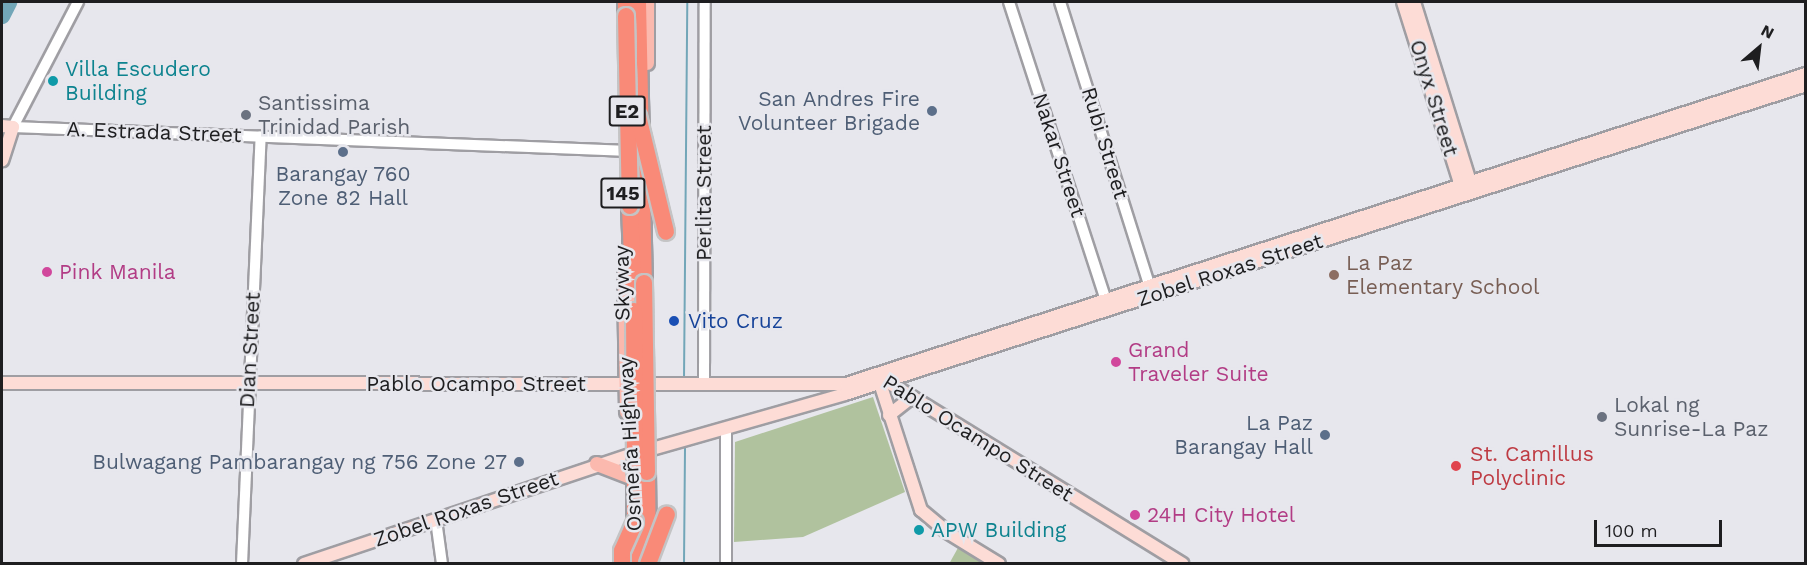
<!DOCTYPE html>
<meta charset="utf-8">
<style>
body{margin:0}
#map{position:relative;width:1807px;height:565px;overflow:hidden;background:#e7e7ed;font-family:"Work Sans",sans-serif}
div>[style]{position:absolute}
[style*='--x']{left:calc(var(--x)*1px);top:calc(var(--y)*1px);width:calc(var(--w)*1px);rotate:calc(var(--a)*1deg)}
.green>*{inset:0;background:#b0c29e}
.stream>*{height:2px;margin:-1px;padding:0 1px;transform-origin:1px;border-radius:1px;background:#72a6b8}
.river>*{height:15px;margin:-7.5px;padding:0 7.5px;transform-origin:7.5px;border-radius:7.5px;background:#72a6b8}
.roads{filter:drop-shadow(2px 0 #9f9ea3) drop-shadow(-2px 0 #9f9ea3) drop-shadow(0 2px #9f9ea3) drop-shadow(0 -2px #9f9ea3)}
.tertiary>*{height:10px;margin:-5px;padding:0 5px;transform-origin:5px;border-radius:5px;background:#fff}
.secondary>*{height:12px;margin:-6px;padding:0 6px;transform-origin:6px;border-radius:6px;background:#fddcd6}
.primary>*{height:14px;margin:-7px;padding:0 7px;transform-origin:7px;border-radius:7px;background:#fbb9ae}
.motorway>*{height:16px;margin:-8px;padding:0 8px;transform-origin:8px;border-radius:8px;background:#f98a78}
.bridges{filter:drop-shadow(2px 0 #c4c4c5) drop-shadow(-2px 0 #c4c4c5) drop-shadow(0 2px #c4c4c5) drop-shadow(0 -2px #c4c4c5)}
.motorway-bridge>*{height:16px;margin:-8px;padding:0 8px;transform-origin:8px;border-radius:8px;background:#f98a78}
.dots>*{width:16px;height:16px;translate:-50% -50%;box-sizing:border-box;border:3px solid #e7e7ed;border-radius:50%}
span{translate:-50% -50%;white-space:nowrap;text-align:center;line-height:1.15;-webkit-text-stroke:5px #e7e7ed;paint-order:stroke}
.shield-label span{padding:2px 4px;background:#e7e7ed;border:2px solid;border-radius:4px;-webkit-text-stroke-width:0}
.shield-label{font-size:20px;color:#1e1e20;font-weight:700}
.culture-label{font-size:21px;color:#0d838f}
.left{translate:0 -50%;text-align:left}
.street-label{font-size:21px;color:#1e1e20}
.service-label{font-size:21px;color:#4e5e75}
.right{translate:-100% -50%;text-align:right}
.worship-label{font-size:21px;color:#5b616d}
.education-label{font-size:21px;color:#785e54}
.hotel-label{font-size:21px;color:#b23c85}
.transit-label{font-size:21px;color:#164399}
.health-label{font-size:21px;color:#be3a42}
.frame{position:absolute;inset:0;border:3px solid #1e1e20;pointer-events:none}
.north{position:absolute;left:1729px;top:18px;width:60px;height:60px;-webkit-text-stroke:4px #e7e7ed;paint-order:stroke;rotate:28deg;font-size:16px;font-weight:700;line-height:24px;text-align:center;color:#1e1e20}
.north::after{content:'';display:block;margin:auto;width:21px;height:27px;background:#1e1e20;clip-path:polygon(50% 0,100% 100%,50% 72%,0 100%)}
.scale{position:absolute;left:1594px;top:520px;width:128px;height:27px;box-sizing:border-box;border:3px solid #1e1e20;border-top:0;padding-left:8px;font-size:18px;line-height:21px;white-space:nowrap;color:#1e1e20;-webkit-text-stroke:4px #e7e7ed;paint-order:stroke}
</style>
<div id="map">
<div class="green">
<i style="clip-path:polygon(873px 397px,905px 492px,803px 537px,734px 542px,735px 442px)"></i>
<i style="clip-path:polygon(959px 546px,982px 559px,982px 563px,949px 564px)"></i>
</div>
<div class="stream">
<i style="--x:684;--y:380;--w:378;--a:-89.5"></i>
<i style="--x:684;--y:564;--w:119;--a:-89.5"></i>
</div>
<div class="river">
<i style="--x:2;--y:16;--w:16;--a:-63"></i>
</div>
<div class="roads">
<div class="tertiary">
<i style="--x:78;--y:2;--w:141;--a:117.5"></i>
<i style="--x:13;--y:127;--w:617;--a:2.23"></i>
<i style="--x:1009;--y:2;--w:321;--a:72"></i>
<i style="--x:1060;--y:2;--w:297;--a:72.5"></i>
<i style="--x:704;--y:384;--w:382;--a:-89.9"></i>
<i style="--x:726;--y:430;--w:134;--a:90"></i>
<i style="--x:436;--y:520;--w:44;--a:82.2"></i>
<i style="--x:242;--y:564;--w:428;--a:-87.5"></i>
</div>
<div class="secondary">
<i style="--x:1403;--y:2;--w:199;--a:72.5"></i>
<i style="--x:1414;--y:2;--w:195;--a:72.7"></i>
<i style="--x:2;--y:126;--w:11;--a:5"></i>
<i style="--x:13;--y:127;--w:35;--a:108"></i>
<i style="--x:878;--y:377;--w:140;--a:72.1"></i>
<i style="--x:921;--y:510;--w:34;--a:40"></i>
<i style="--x:947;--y:532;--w:61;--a:31.6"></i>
<i style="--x:883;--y:379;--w:352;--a:31.7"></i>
<i style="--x:2;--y:383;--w:844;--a:0.07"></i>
<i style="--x:846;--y:384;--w:1009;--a:-17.9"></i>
<i style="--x:889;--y:415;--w:29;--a:-38"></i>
<i style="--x:652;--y:449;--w:201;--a:-15.9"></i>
<i style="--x:845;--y:394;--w:1009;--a:-17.82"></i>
<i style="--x:304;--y:564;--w:343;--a:-18.5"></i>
</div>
<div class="primary">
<i style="--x:647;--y:63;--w:61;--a:-90"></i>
<i style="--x:625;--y:269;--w:143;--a:89.2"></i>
<i style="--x:635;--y:276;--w:44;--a:88.7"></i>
<i style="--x:597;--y:464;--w:36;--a:21"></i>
</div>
<div class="motorway">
<i style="--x:638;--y:2;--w:281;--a:88.8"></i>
<i style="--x:626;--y:16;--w:14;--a:-90"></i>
<i style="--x:630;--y:206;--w:81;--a:87.9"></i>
<i style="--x:635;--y:472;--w:92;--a:90"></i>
<i style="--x:647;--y:472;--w:91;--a:89.4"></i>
</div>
</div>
<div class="bridges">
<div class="motorway-bridge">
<i style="--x:626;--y:16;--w:190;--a:88.8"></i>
<i style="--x:638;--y:116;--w:119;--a:76.4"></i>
<i style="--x:644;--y:283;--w:189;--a:89.1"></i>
<i style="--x:634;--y:311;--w:161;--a:89.6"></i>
<i style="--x:622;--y:564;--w:13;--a:-90"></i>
<i style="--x:622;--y:551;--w:32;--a:-66"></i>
<i style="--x:648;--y:564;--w:53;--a:-69.2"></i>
</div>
</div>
<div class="dots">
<i style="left:53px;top:81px;background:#0f9aa8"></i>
<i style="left:932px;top:111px;background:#5c6f8a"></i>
<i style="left:246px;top:115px;background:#6b7280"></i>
<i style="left:343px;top:152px;background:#5c6f8a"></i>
<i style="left:47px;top:272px;background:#d1479c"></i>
<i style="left:1334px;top:275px;background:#8d6e63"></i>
<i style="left:674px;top:321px;background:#1a4fb4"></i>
<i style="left:1116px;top:362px;background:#d1479c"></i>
<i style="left:1602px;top:417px;background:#6b7280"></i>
<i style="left:1325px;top:435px;background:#5c6f8a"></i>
<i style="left:519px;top:462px;background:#5c6f8a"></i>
<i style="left:1456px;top:466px;background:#e0444e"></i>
<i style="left:1135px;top:515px;background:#d1479c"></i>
<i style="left:919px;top:530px;background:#0f9aa8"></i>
</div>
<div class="shield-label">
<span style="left:627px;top:111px">E2</span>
<span style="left:623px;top:193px">145</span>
</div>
<div class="culture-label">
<span class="left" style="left:65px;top:81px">Villa Escudero<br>Building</span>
<span class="left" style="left:931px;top:530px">APW Building</span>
</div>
<div class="street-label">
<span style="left:1434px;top:98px;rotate:73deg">Onyx Street</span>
<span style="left:154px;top:132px;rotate:2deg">A. Estrada Street</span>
<span style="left:1105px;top:143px;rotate:73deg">Rubi Street</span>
<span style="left:1059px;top:155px;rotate:72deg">Nakar Street</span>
<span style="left:704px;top:193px;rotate:-90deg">Perlita Street</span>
<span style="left:1230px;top:270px;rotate:-18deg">Zobel Roxas Street</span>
<span style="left:622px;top:283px;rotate:-91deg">Skyway</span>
<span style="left:250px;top:350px;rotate:-87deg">Dian Street</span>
<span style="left:476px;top:384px">Pablo Ocampo Street</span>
<span style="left:978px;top:438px;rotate:32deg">Pablo Ocampo Street</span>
<span style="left:630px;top:444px;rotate:-93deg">Osmeña Highway</span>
<span style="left:466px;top:509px;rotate:-19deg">Zobel Roxas Street</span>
</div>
<div class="service-label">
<span class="right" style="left:920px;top:111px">San Andres Fire<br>Volunteer Brigade</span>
<span style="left:343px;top:186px">Barangay 760<br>Zone 82 Hall</span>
<span class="right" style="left:1313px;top:435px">La Paz<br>Barangay Hall</span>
<span class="right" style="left:507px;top:462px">Bulwagang Pambarangay ng 756 Zone 27</span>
</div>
<div class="worship-label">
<span class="left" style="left:258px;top:115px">Santissima<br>Trinidad Parish</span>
<span class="left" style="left:1614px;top:417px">Lokal ng<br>Sunrise-La Paz</span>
</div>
<div class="education-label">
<span class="left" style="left:1346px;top:275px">La Paz<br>Elementary School</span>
</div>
<div class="hotel-label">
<span class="left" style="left:59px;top:272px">Pink Manila</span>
<span class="left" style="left:1128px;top:362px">Grand<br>Traveler Suite</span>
<span class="left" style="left:1147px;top:515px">24H City Hotel</span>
</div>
<div class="transit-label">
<span class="left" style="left:688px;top:321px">Vito Cruz</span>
</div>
<div class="health-label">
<span class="left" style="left:1470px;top:466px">St. Camillus<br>Polyclinic</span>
</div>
<div class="frame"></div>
<div class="north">N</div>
<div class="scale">100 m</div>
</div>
